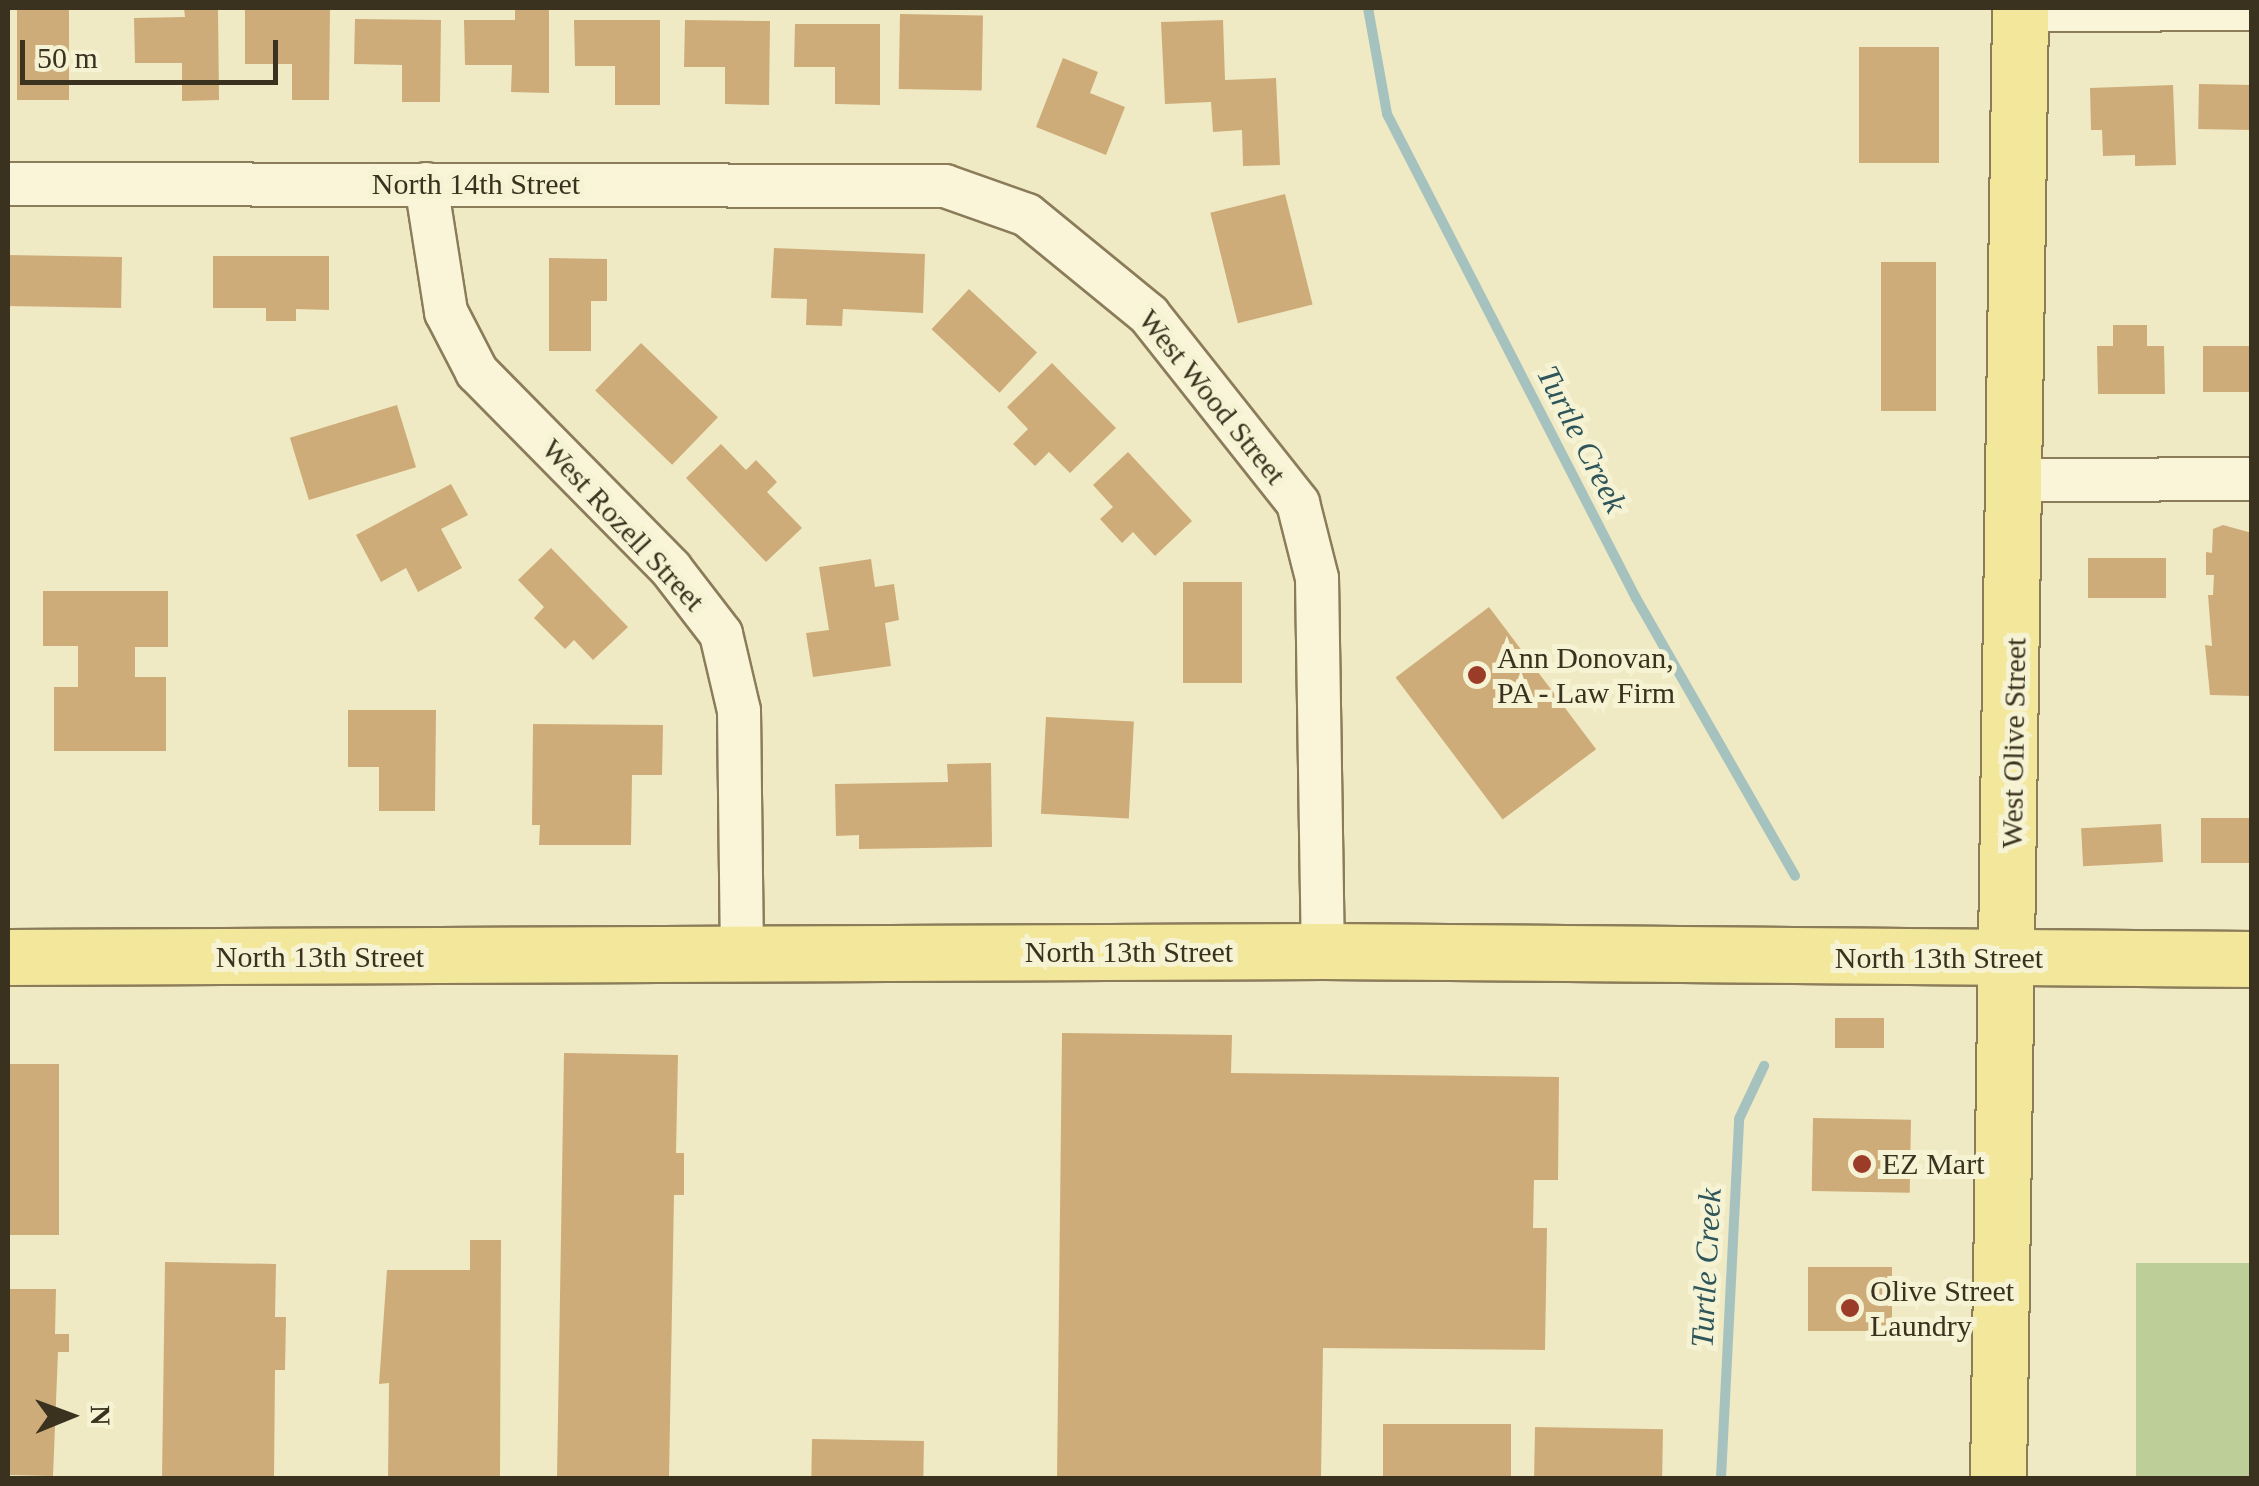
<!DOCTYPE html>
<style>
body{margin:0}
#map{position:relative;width:2259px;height:1486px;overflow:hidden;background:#efeac4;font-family:"Times New Roman",serif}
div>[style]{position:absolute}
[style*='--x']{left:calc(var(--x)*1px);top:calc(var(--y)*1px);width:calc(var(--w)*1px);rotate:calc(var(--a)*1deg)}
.green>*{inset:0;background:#bece98;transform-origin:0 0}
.stream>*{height:10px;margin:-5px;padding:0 5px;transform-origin:5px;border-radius:5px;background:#a6c2bf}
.building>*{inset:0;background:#ceac79;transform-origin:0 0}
.roads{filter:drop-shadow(2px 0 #8b7c5a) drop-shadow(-2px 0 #8b7c5a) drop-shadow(0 2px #8b7c5a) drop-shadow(0 -2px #8b7c5a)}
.minor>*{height:42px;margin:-21px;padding:0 21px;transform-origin:21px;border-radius:21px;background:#faf5d8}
.major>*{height:55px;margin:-27.5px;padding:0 27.5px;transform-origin:27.5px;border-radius:27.5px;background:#f3e79c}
.dots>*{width:28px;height:28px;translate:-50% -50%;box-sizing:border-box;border:5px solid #f6f3d4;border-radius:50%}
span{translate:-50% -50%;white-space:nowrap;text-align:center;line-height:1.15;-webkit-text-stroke:10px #f6f3d4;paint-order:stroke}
.street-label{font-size:30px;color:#3a311e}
.poi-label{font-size:30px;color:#3a311e}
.left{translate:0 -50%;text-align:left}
.water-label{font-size:32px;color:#2d555a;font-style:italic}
.frame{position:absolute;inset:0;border:10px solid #3a311e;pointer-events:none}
.north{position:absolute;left:20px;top:1366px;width:100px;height:100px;-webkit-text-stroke:8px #f6f3d4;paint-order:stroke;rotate:89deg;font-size:28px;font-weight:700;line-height:40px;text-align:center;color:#3a311e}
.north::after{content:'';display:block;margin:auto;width:35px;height:45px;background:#3a311e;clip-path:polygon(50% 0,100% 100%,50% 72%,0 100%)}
.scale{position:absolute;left:20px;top:40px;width:258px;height:45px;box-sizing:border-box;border:5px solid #3a311e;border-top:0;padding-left:12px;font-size:30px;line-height:35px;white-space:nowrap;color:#3a311e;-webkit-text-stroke:8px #f6f3d4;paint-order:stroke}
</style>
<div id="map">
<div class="green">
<i style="left:2251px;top:1263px;width:215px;height:115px;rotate:90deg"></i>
</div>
<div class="stream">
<i style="--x:1368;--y:8;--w:108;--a:79.8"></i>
<i style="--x:1387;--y:114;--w:544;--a:62.78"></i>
<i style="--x:1636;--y:598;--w:320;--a:60.2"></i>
<i style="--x:1721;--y:1478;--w:359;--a:-87.1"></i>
<i style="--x:1739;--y:1119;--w:59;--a:-64.7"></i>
</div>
<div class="building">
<i style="left:17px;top:8px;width:52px;height:92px"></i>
<i style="clip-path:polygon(184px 8px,218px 8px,219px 100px,182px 101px,182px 63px,135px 63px,134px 18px,185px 17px)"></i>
<i style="clip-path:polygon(245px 8px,330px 8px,329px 100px,292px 100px,292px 64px,245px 64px)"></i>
<i style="clip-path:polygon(515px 8px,549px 8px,549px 93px,511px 92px,512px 65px,465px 65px,464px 20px,515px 20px)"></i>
<i style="left:900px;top:14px;width:83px;height:75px;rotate:1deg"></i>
<i style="clip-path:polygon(355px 19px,441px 20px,440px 102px,402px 102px,402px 65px,354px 64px)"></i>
<i style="clip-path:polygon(574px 20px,660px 20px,660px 105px,615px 105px,615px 66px,575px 66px)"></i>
<i style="clip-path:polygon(685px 20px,770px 21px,769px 105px,725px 104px,725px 67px,684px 67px)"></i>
<i style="clip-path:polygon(1223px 20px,1225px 80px,1276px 78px,1280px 165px,1243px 166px,1242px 130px,1213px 132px,1211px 102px,1165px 104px,1161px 22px)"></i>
<i style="clip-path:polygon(795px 24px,880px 24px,880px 105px,835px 104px,835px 67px,794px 67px)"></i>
<i style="left:1859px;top:47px;width:80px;height:116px"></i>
<i style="clip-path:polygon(1063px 58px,1098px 72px,1090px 93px,1125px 107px,1106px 155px,1036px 127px)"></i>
<i style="left:2199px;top:84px;width:53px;height:45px;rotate:1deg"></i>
<i style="clip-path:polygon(2173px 85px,2176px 165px,2135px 166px,2135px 155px,2103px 156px,2102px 130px,2091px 130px,2090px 88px)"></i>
<i style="left:1285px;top:194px;width:114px;height:77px;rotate:76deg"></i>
<i style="clip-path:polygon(774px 248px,925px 254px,923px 313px,843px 309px,842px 326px,806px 325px,807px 299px,771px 298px)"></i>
<i style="left:8px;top:255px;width:114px;height:51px;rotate:1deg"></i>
<i style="clip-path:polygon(213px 256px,329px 256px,329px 310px,296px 309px,296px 321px,266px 321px,266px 308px,213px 308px)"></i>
<i style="clip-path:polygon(549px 258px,607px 259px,607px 301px,591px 301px,591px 351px,549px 351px)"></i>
<i style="left:1881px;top:262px;width:55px;height:149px"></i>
<i style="left:969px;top:289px;width:93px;height:55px;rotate:43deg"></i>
<i style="clip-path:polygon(2113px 325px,2147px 325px,2147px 346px,2164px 346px,2165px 394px,2098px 394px,2097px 346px,2113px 346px)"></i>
<i style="left:641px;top:343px;width:107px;height:66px;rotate:44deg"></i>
<i style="left:2203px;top:346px;width:49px;height:46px"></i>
<i style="clip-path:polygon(1052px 363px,1116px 428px,1070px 473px,1049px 452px,1035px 466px,1013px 444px,1028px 429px,1007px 407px)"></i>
<i style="left:397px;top:405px;width:65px;height:112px;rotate:73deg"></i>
<i style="clip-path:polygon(721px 444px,746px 470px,756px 460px,777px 482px,767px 492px,802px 528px,766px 562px,686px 478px)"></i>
<i style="clip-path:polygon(1128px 452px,1192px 521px,1155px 556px,1133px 532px,1122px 543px,1100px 519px,1113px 507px,1093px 485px)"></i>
<i style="clip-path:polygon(451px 484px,468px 515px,441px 529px,462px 568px,418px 592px,406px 568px,381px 582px,356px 535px)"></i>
<i style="clip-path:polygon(2223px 525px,2252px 533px,2252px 696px,2210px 695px,2205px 645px,2212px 646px,2208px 595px,2213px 595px,2214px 575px,2206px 575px,2206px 552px,2212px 553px,2213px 529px)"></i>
<i style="clip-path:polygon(551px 548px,628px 627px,593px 660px,574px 640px,565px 649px,534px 618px,544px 607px,518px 580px)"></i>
<i style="left:2088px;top:558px;width:78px;height:40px"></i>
<i style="clip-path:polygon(871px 559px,875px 587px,894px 584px,899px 620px,885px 623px,891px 666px,813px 677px,806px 633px,829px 630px,819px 567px)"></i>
<i style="left:1183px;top:582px;width:59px;height:101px"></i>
<i style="clip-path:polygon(43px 591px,168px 591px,168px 647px,135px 647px,135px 677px,166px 677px,166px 751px,54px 751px,54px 687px,78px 687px,78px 646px,43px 646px)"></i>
<i style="left:1489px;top:607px;width:178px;height:117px;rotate:53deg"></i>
<i style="clip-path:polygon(348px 710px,436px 710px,435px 811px,379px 811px,379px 767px,348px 767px)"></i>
<i style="left:1046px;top:717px;width:88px;height:97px;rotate:3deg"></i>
<i style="clip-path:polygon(533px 724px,663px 725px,662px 775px,632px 775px,631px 845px,539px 845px,540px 825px,532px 825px)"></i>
<i style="clip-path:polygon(991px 763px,992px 847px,859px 849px,859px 835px,836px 836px,835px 784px,948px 782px,947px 764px)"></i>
<i style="left:2252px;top:818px;width:45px;height:51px;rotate:90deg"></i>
<i style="left:2161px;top:824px;width:38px;height:80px;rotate:87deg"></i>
<i style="left:1835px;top:1018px;width:49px;height:30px"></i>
<i style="clip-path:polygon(1062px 1033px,1232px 1035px,1231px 1073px,1559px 1077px,1558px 1180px,1534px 1180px,1533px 1228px,1547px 1228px,1545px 1350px,1323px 1348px,1321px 1478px,1057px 1478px)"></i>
<i style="clip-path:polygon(564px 1053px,678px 1055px,676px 1153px,684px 1153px,684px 1195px,674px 1195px,669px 1478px,557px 1478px)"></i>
<i style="left:8px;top:1064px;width:51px;height:171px"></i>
<i style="left:1813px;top:1118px;width:98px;height:73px;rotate:1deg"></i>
<i style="clip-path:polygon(470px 1240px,501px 1240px,500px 1478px,388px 1478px,389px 1383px,379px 1384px,387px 1270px,470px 1270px)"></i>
<i style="clip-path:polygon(165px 1262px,276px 1264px,275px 1317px,286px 1317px,285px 1370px,275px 1370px,274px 1478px,162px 1478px)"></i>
<i style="left:1808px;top:1267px;width:84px;height:64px"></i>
<i style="clip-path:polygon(8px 1289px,56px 1289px,55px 1334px,69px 1334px,69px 1352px,58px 1352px,53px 1476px,8px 1475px)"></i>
<i style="left:1383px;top:1424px;width:128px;height:54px"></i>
<i style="left:1535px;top:1427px;width:128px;height:51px;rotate:1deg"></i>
<i style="left:812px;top:1439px;width:112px;height:39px;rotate:1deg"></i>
</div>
<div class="roads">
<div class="minor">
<i style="--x:2020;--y:10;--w:232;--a:-0.2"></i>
<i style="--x:8;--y:184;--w:937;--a:0.12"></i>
<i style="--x:945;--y:186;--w:87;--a:19.5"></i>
<i style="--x:1027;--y:215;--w:158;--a:39.3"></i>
<i style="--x:1149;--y:315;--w:240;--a:51.6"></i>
<i style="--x:1298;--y:503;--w:77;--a:75.8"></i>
<i style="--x:1317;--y:578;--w:373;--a:89.1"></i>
<i style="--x:426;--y:184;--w:130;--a:81.1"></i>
<i style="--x:446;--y:312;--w:68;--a:62.7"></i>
<i style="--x:477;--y:372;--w:276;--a:45.4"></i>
<i style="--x:671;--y:569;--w:82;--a:52.4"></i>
<i style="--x:721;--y:634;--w:79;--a:76.8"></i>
<i style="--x:739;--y:711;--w:243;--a:89.3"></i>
<i style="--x:2017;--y:480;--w:235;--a:-0.2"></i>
</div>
<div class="major">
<i style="--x:8;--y:957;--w:1315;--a:-0.26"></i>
<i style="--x:1323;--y:951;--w:929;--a:0.49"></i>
<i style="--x:1998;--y:1478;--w:1470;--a:-89.14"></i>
</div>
</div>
<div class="dots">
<i style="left:1477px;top:675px;background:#9b3c28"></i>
<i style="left:1862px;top:1164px;background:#9b3c28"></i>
<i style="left:1850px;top:1308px;background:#9b3c28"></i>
</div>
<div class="street-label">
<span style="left:476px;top:184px">North 14th Street</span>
<span style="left:1212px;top:397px;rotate:51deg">West Wood Street</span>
<span style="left:623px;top:525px;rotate:47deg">West Rozell Street</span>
<span style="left:2014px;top:743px;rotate:-89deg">West Olive Street</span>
<span style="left:1129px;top:952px">North 13th Street</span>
<span style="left:320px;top:957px">North 13th Street</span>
<span style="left:1939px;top:958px">North 13th Street</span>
</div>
<div class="poi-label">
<span class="left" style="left:1497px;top:675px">Ann Donovan,<br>PA - Law Firm</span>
<span class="left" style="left:1882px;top:1164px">EZ Mart</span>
<span class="left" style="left:1870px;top:1308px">Olive Street<br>Laundry</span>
</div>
<div class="water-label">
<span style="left:1582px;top:439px;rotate:63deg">Turtle Creek</span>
<span style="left:1706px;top:1268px;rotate:-87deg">Turtle Creek</span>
</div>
<div class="frame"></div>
<div class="north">N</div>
<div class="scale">50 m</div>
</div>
